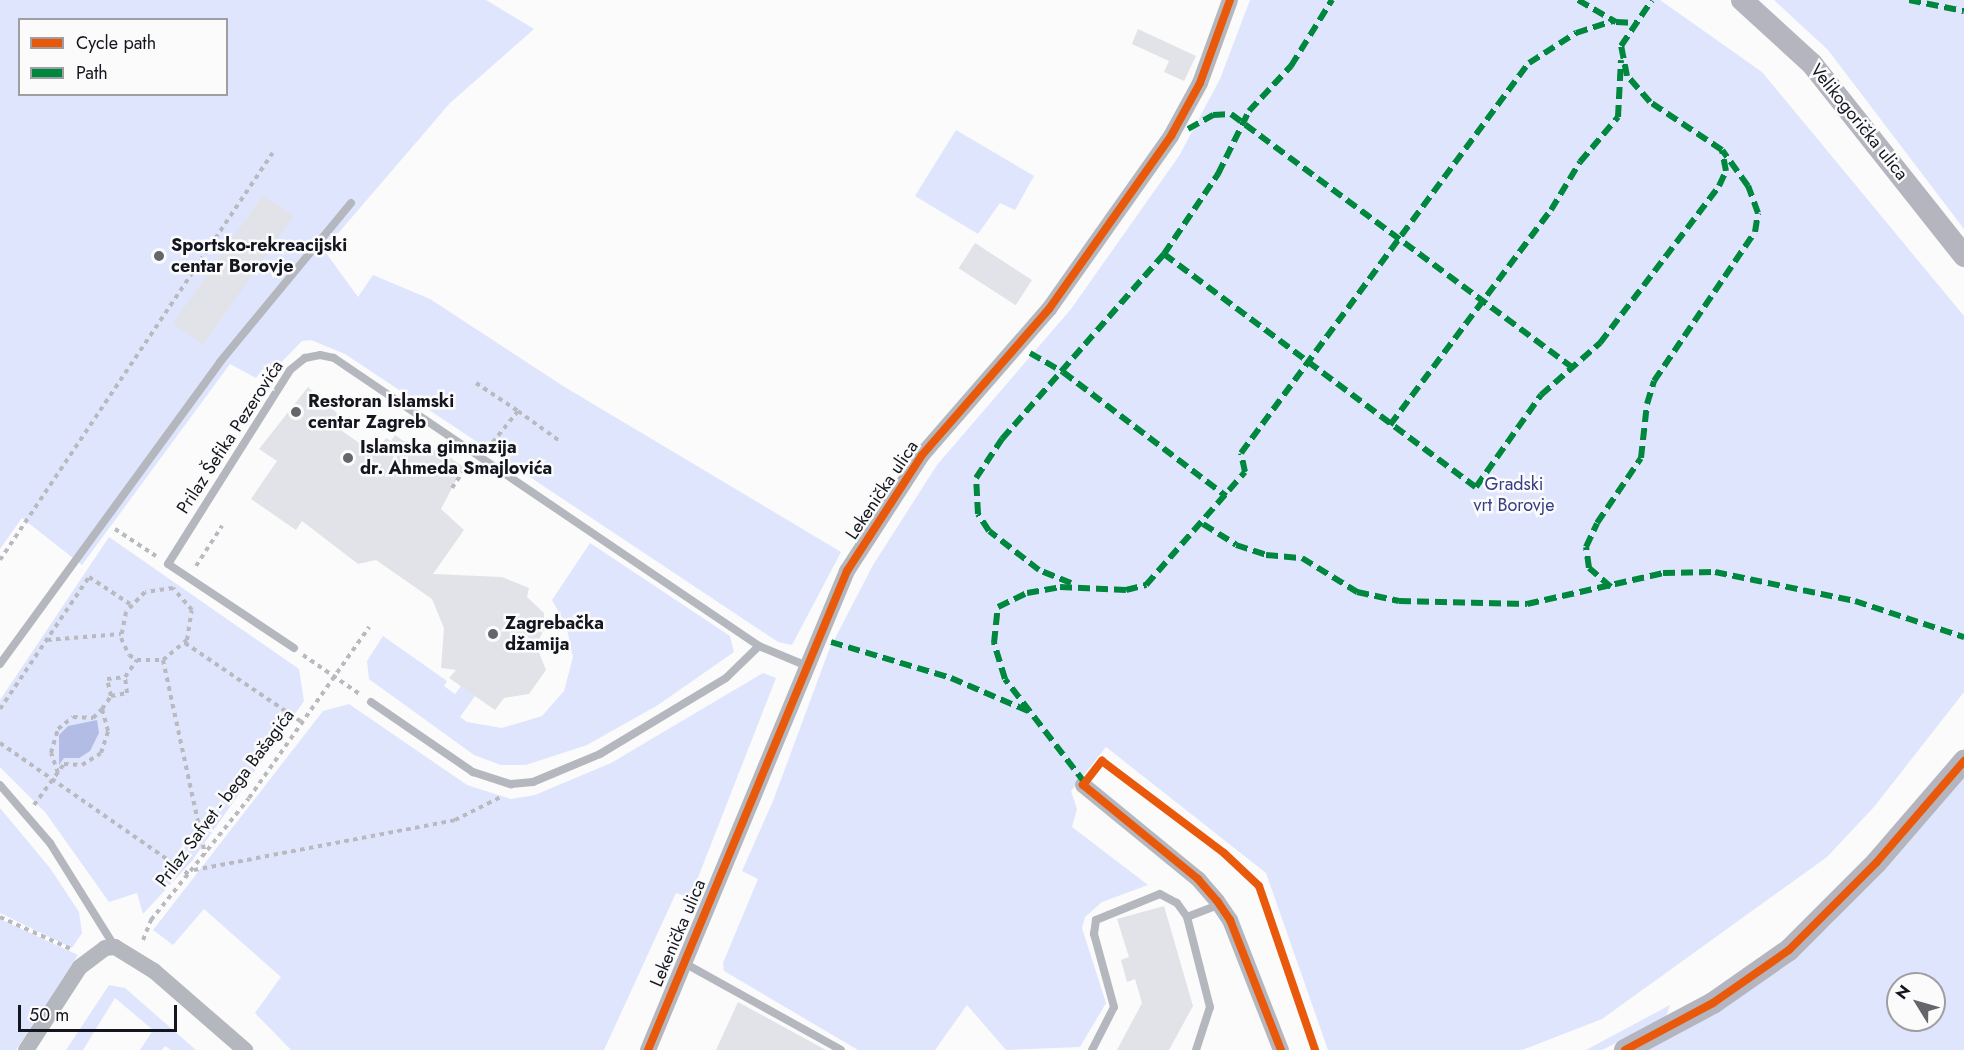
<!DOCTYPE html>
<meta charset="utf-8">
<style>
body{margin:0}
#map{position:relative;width:1964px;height:1050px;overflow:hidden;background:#fbfbfb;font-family:Jost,sans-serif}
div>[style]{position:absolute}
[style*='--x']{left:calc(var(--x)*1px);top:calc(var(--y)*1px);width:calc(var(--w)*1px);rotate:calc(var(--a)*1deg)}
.green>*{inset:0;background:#dfe5fd}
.water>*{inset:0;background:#b2bce5}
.building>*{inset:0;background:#e1e3e8;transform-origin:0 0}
.path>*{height:4px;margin-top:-2px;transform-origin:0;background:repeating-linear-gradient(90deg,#b9babf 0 4.5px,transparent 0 9px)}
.lane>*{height:8px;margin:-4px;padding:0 4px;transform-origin:4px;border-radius:4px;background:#b5b7bf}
.street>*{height:16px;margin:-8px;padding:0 8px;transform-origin:8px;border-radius:8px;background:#b5b7bf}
.secondary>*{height:22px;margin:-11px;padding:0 11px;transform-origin:11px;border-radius:11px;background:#b4b5be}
.quiet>*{height:6px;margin-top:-3px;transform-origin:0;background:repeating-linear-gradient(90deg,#00873e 0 12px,transparent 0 18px)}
.cycleway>*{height:8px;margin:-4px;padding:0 4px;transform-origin:4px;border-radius:4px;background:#e8590c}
.dots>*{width:16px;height:16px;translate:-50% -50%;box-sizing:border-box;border:3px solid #fbfbfb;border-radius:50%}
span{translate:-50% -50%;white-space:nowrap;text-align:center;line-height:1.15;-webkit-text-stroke:5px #fbfbfb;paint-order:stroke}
.street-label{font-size:18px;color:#14161f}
.poi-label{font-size:18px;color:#14161f;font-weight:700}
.left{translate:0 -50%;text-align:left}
.park-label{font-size:18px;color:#343e84}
.legend{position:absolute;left:18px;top:18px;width:210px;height:78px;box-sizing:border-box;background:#fbfbfb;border:2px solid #9f9fa3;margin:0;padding:8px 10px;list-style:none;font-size:18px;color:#14161f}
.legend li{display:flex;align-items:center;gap:12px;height:30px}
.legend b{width:30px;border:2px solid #9f9fa3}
.north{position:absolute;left:1886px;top:972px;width:60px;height:60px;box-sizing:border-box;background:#fbfbfb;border:2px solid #9f9fa3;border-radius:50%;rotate:307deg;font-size:16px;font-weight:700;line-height:24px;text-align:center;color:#14161f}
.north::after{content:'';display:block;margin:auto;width:21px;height:27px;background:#65666c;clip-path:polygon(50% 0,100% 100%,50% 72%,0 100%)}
.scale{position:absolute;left:18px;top:1005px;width:159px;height:27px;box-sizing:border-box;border:3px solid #14161f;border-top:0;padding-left:8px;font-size:18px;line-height:21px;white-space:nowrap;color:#14161f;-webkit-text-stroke:4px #fbfbfb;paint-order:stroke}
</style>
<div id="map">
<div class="green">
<i style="clip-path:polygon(evenodd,0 0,486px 0,534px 29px,450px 103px,317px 258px,324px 250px,358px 297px,373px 275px,430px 299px,563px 386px,841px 552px,792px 645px,778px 642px,345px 354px,311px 340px,302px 341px,271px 373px,263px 369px,256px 378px,230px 364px,82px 565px,22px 518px,0 549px,0 0,20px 20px,226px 20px,226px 94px,20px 94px,20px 20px)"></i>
<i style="clip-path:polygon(1250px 0,1660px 0,1762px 72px,1964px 316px,1964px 692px,1874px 807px,1827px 857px,1602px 1019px,1522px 1050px,1328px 1050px,1266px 873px,1106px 747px,1071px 791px,1077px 809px,1072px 827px,1148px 885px,1102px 902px,1085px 917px,1082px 928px,1106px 1003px,1080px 1047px,1006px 1050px,967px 1005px,935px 1050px,858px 1050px,724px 971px,723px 963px,758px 879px,742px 871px,773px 801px,829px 650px,873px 565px,937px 465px,1071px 309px,1179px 156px,1220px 79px)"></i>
<i style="clip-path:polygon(1774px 0,1964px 0,1964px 229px,1828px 50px)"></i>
<i style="clip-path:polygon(956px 130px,1034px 176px,1015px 210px,1000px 203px,978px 234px,915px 196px)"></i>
<i style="clip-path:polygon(109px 537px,299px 669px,304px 701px,192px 861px,143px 914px,137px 893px,109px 902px,45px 812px,0 767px,0 700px)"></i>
<i style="clip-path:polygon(590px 543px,730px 636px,734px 652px,658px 705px,587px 745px,526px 765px,501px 765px,474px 755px,369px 679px,367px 661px,383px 636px,447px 681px,444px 686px,455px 694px,461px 686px,475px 696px,460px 717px,467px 722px,502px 728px,542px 716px,564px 691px,573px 657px,566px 625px,552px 600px)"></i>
<i style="clip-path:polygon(763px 673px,776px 678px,690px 898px,676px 893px,604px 1050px,291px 1050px,255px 1013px,281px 977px,204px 909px,173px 945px,153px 930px,323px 711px,349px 704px,467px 785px,511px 799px,535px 795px,611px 763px)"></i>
<i style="clip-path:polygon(evenodd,1964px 777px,1964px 1050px,1644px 1050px,1829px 926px,1964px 777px,1898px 984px,1934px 984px,1934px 1020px,1898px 1020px,1898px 984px)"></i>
<i style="clip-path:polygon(0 808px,50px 868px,79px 912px,82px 933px,72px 948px,0 913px)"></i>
<i style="clip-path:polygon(0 919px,78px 955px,16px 1050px,0 1050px)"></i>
<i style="clip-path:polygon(109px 985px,125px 988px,196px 1050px,171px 1050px,165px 1046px,162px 1050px,140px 1050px,153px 1030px,115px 998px,83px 1050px,66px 1050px)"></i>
<i style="clip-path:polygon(1670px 1005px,1666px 1017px,1646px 1028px,1602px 1050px,1586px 1050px)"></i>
</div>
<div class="water">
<i style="clip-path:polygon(97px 720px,99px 733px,90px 751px,79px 758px,64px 758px,59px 765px,59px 735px,68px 726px)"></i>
</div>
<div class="building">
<i style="clip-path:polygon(1138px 29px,1196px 56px,1184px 81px,1164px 72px,1169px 61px,1132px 44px)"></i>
<i style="left:263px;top:195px;width:37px;height:157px;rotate:35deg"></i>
<i style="left:975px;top:243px;width:68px;height:30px;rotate:33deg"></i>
<i style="clip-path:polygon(308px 387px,348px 423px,342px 431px,375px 454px,386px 438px,391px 441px,395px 435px,421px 453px,439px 449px,463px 467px,441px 509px,464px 530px,433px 574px,502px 577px,529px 588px,527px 597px,544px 613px,544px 630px,536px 645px,546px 670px,529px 694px,504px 698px,495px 710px,449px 678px,456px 670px,441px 668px,444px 628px,432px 599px,376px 560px,358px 564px,302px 521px,296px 530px,251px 499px,277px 461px,259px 449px)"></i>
<i style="clip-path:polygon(1164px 906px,1193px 1006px,1169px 1050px,1117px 1050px,1142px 1003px,1135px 979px,1127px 982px,1121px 960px,1129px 957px,1117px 919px)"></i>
<i style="clip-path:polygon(738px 1002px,826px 1050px,716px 1050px)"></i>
</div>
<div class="path">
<i style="--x:476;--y:383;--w:50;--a:33.7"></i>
<i style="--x:518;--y:411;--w:46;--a:128.9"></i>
<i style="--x:518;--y:411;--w:53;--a:35.8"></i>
<i style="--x:452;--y:488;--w:29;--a:-56"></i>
<i style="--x:115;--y:529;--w:49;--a:33.4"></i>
<i style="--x:0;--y:560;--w:490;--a:-56.2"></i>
<i style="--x:196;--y:566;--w:48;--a:-57"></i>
<i style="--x:47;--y:640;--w:74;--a:-4.6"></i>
<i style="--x:185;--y:643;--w:143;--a:34.1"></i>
<i style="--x:303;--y:655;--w:70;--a:34.6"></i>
<i style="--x:163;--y:660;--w:199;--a:77.8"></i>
<i style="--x:111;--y:696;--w:17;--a:-103"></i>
<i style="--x:107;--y:679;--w:18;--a:-6"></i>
<i style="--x:0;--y:709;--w:159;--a:-56"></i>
<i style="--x:89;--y:577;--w:49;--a:33.4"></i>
<i style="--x:0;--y:743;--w:231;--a:34.8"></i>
<i style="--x:58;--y:773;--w:21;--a:-109"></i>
<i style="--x:51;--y:753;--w:25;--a:-74"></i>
<i style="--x:58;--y:729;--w:19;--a:-39"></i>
<i style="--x:73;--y:717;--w:20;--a:3"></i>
<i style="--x:93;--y:718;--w:13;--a:-45"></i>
<i style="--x:34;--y:805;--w:51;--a:-53.8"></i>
<i style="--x:64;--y:764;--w:18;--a:3"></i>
<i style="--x:82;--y:765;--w:22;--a:-32"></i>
<i style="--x:101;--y:753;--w:23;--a:-72"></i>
<i style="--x:108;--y:731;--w:23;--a:-105"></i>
<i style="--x:102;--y:709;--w:16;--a:-55"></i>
<i style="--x:111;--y:696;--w:16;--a:-11"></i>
<i style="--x:127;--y:693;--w:16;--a:-97"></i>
<i style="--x:125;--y:677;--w:21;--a:-55"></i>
<i style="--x:137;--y:660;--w:26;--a:0"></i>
<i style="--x:163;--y:660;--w:31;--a:-40"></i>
<i style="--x:187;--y:640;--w:30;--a:-81"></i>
<i style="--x:192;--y:610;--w:29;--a:-131"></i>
<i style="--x:173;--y:588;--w:28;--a:172"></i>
<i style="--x:145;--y:592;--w:28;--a:134"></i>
<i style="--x:126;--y:612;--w:26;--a:101"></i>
<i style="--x:121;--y:638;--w:19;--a:65"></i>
<i style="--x:129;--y:655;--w:9;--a:32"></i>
<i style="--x:194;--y:870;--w:266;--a:-10.8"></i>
<i style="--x:455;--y:820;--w:54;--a:-26.6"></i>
<i style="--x:0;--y:917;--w:80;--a:24.3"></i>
<i style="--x:143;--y:940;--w:22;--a:-68"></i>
<i style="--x:151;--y:920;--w:156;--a:-51.2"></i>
<i style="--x:249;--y:798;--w:209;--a:-54.9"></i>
</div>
<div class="lane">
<i style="--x:294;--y:648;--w:151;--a:-146.3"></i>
<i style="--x:168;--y:564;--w:229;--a:-57.8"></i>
<i style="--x:290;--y:370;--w:19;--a:-39"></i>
<i style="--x:305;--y:358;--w:15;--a:-11"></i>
<i style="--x:320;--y:355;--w:14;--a:12"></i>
<i style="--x:334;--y:358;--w:513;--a:34.12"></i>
<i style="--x:0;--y:664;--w:374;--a:-53.9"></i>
<i style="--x:220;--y:362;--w:206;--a:-50.5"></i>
<i style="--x:371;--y:702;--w:124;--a:34.5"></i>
<i style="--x:473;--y:772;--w:40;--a:18"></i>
<i style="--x:511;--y:784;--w:22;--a:-5"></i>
<i style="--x:533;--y:782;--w:73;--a:-22.7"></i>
<i style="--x:600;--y:754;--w:147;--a:-31.1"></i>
<i style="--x:726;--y:678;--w:46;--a:-44.1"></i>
<i style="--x:759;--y:646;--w:52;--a:22.6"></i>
<i style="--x:0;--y:785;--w:77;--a:49.2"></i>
<i style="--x:50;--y:843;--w:123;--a:58"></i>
<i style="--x:1187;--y:917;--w:34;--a:-21"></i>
<i style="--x:686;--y:964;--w:177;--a:29"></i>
<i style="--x:1092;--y:1050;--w:48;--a:-62.9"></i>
<i style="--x:1114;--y:1007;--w:76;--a:-105.3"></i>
<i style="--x:1094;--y:934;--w:14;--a:-82"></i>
<i style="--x:1096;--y:920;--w:69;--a:-22.1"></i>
<i style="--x:1160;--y:894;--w:19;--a:28"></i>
<i style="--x:1177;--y:903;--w:17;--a:54"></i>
<i style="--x:1187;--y:917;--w:93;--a:75.7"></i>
<i style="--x:1210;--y:1007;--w:45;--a:108"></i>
</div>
<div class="street">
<i style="--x:1083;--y:785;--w:149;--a:39.3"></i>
<i style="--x:1198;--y:879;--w:29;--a:49"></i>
<i style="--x:1217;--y:901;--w:23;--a:56"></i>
<i style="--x:1230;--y:920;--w:140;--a:68.6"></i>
<i style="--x:26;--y:1050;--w:99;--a:-57"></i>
<i style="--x:80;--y:967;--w:31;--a:-37"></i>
<i style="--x:105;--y:948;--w:10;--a:-6"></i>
<i style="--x:115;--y:947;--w:46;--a:31.6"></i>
<i style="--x:154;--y:971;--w:121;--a:41"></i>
<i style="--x:648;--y:1050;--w:519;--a:-67.44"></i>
<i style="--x:847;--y:571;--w:138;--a:-57.1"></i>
<i style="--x:922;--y:455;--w:194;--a:-49"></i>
<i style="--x:1049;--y:309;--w:212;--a:-54.8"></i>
<i style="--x:1171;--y:136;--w:60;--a:-61.3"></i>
<i style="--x:1200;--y:83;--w:88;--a:-70.1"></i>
</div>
<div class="secondary">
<i style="--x:1742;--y:0;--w:95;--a:42.4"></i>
<i style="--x:1812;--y:64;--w:245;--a:51.6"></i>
<i style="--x:1625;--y:1050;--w:100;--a:-28.1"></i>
<i style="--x:1713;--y:1003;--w:93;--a:-34.9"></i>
<i style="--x:1789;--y:950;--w:123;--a:-45"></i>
<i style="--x:1876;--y:863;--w:135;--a:-49.2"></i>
</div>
<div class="quiet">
<i style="--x:1578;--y:0;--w:44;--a:30.1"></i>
<i style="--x:1616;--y:22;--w:20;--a:3"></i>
<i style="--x:1909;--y:0;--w:56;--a:11.3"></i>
<i style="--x:1188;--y:129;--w:29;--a:-29"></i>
<i style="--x:1213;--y:115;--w:18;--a:-3"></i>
<i style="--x:1231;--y:114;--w:425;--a:36.6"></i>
<i style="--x:1164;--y:254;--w:389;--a:36.8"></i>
<i style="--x:1476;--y:487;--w:113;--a:-54.8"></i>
<i style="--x:1541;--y:395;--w:79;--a:-41.4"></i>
<i style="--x:1600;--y:343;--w:197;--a:-52.8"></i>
<i style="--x:1719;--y:186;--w:17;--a:-65"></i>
<i style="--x:1726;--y:171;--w:21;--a:-101"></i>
<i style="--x:1030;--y:353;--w:38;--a:30"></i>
<i style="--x:1063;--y:372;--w:205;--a:37.3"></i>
<i style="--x:1390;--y:425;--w:269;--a:-53.2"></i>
<i style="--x:1551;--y:210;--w:56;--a:-58.9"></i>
<i style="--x:1580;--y:162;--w:59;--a:-49.8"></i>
<i style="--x:1618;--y:117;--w:57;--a:-87"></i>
<i style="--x:1203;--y:524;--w:39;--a:32"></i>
<i style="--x:1236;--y:545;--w:32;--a:18"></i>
<i style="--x:1266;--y:555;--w:36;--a:5"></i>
<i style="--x:1302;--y:558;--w:65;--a:31.7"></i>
<i style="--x:1357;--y:592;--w:43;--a:12.1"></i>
<i style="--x:1399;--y:601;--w:128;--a:1.3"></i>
<i style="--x:1527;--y:604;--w:139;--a:-12.8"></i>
<i style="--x:1663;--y:573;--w:52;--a:-1.1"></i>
<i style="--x:1715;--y:572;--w:143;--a:11.7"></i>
<i style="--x:1855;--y:601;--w:115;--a:18.3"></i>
<i style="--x:1071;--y:583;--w:35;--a:-158"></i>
<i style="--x:1039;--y:570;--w:63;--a:-142"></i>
<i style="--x:989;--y:531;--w:20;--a:-123"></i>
<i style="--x:978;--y:514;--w:36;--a:-93"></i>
<i style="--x:976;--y:478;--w:47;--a:-56.3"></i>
<i style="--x:1002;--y:439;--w:246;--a:-48.8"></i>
<i style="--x:1164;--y:254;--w:97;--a:-56"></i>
<i style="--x:1218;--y:174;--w:70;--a:-63.8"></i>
<i style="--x:1249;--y:111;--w:62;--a:-47"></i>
<i style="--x:1291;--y:66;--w:78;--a:-58.2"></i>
<i style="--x:1611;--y:587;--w:29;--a:-139"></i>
<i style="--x:1589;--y:568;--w:21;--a:-98"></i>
<i style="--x:1586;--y:547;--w:26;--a:-65"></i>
<i style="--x:1597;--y:523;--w:78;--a:-55.9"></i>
<i style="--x:1641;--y:458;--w:54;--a:-83.7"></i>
<i style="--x:1647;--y:404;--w:24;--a:-73"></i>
<i style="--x:1654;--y:381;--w:180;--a:-55.9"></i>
<i style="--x:1755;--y:232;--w:19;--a:-81"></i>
<i style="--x:1758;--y:213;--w:29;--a:-110"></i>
<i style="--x:1748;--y:186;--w:44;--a:-125.8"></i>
<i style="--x:1722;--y:150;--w:87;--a:-146.3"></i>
<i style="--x:1650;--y:102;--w:35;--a:-131"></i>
<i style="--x:1627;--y:76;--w:31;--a:-101"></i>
<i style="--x:1621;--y:46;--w:55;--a:-56"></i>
<i style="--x:831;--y:642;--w:125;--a:16.7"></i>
<i style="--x:951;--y:678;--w:84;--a:23.2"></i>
<i style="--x:1085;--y:783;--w:131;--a:-127.6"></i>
<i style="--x:1005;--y:679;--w:38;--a:-107"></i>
<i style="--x:994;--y:643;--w:36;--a:-84"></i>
<i style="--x:998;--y:607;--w:32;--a:-26"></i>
<i style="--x:1027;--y:593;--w:34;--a:-10"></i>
<i style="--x:1060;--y:587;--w:66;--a:2.6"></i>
<i style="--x:1126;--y:590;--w:21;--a:-14"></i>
<i style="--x:1146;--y:585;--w:150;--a:-48.8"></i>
<i style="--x:1245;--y:472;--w:19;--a:-102"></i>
<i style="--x:1241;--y:453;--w:485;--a:-53.6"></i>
<i style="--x:1529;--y:63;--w:56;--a:-32.6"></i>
<i style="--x:1576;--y:33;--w:39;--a:-18"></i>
</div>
<div class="cycleway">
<i style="--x:648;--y:1050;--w:519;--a:-67.44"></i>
<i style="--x:847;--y:571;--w:138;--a:-57.1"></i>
<i style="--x:922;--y:455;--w:194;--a:-49"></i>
<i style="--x:1049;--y:309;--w:212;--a:-54.8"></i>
<i style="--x:1171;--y:136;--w:60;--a:-61.3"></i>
<i style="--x:1200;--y:83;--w:88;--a:-70.1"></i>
<i style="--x:1281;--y:1050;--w:140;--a:-111.4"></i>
<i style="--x:1230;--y:920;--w:23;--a:-124"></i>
<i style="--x:1217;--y:901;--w:29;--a:-131"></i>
<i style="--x:1198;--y:879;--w:149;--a:-140.7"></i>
<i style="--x:1083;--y:785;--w:31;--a:-52"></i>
<i style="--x:1102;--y:761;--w:153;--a:37"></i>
<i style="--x:1224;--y:853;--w:48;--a:43.3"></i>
<i style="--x:1259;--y:886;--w:173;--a:71.1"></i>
<i style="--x:1625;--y:1050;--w:100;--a:-28.1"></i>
<i style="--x:1713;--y:1003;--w:93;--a:-34.9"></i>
<i style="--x:1789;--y:950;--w:123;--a:-45"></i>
<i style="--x:1876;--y:863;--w:135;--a:-49.2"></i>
</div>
<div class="dots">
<i style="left:159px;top:256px;background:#65666c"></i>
<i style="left:296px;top:412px;background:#65666c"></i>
<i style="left:348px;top:458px;background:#65666c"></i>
<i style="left:493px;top:634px;background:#65666c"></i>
</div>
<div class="street-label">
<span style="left:1859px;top:122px;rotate:51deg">Velikogorička ulica</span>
<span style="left:230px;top:437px;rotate:-57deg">Prilaz Šefika Pezerovića</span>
<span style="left:882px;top:490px;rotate:-56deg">Lekenička ulica</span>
<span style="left:225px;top:798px;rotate:-53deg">Prilaz Safvet - bega Bašagića</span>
<span style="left:678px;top:933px;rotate:-67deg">Lekenička ulica</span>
</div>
<div class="poi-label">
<span class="left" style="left:171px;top:256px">Sportsko-rekreacijski<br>centar Borovje</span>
<span class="left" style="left:308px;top:412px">Restoran Islamski<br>centar Zagreb</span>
<span class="left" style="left:360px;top:458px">Islamska gimnazija<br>dr. Ahmeda Smajlovića</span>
<span class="left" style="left:505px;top:634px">Zagrebačka<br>džamija</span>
</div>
<div class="park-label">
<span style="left:1514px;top:495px">Gradski<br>vrt Borovje</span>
</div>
<ul class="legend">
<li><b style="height:8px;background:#e8590c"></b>Cycle path</li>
<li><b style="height:8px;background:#00873e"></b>Path</li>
</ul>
<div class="north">N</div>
<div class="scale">50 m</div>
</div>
